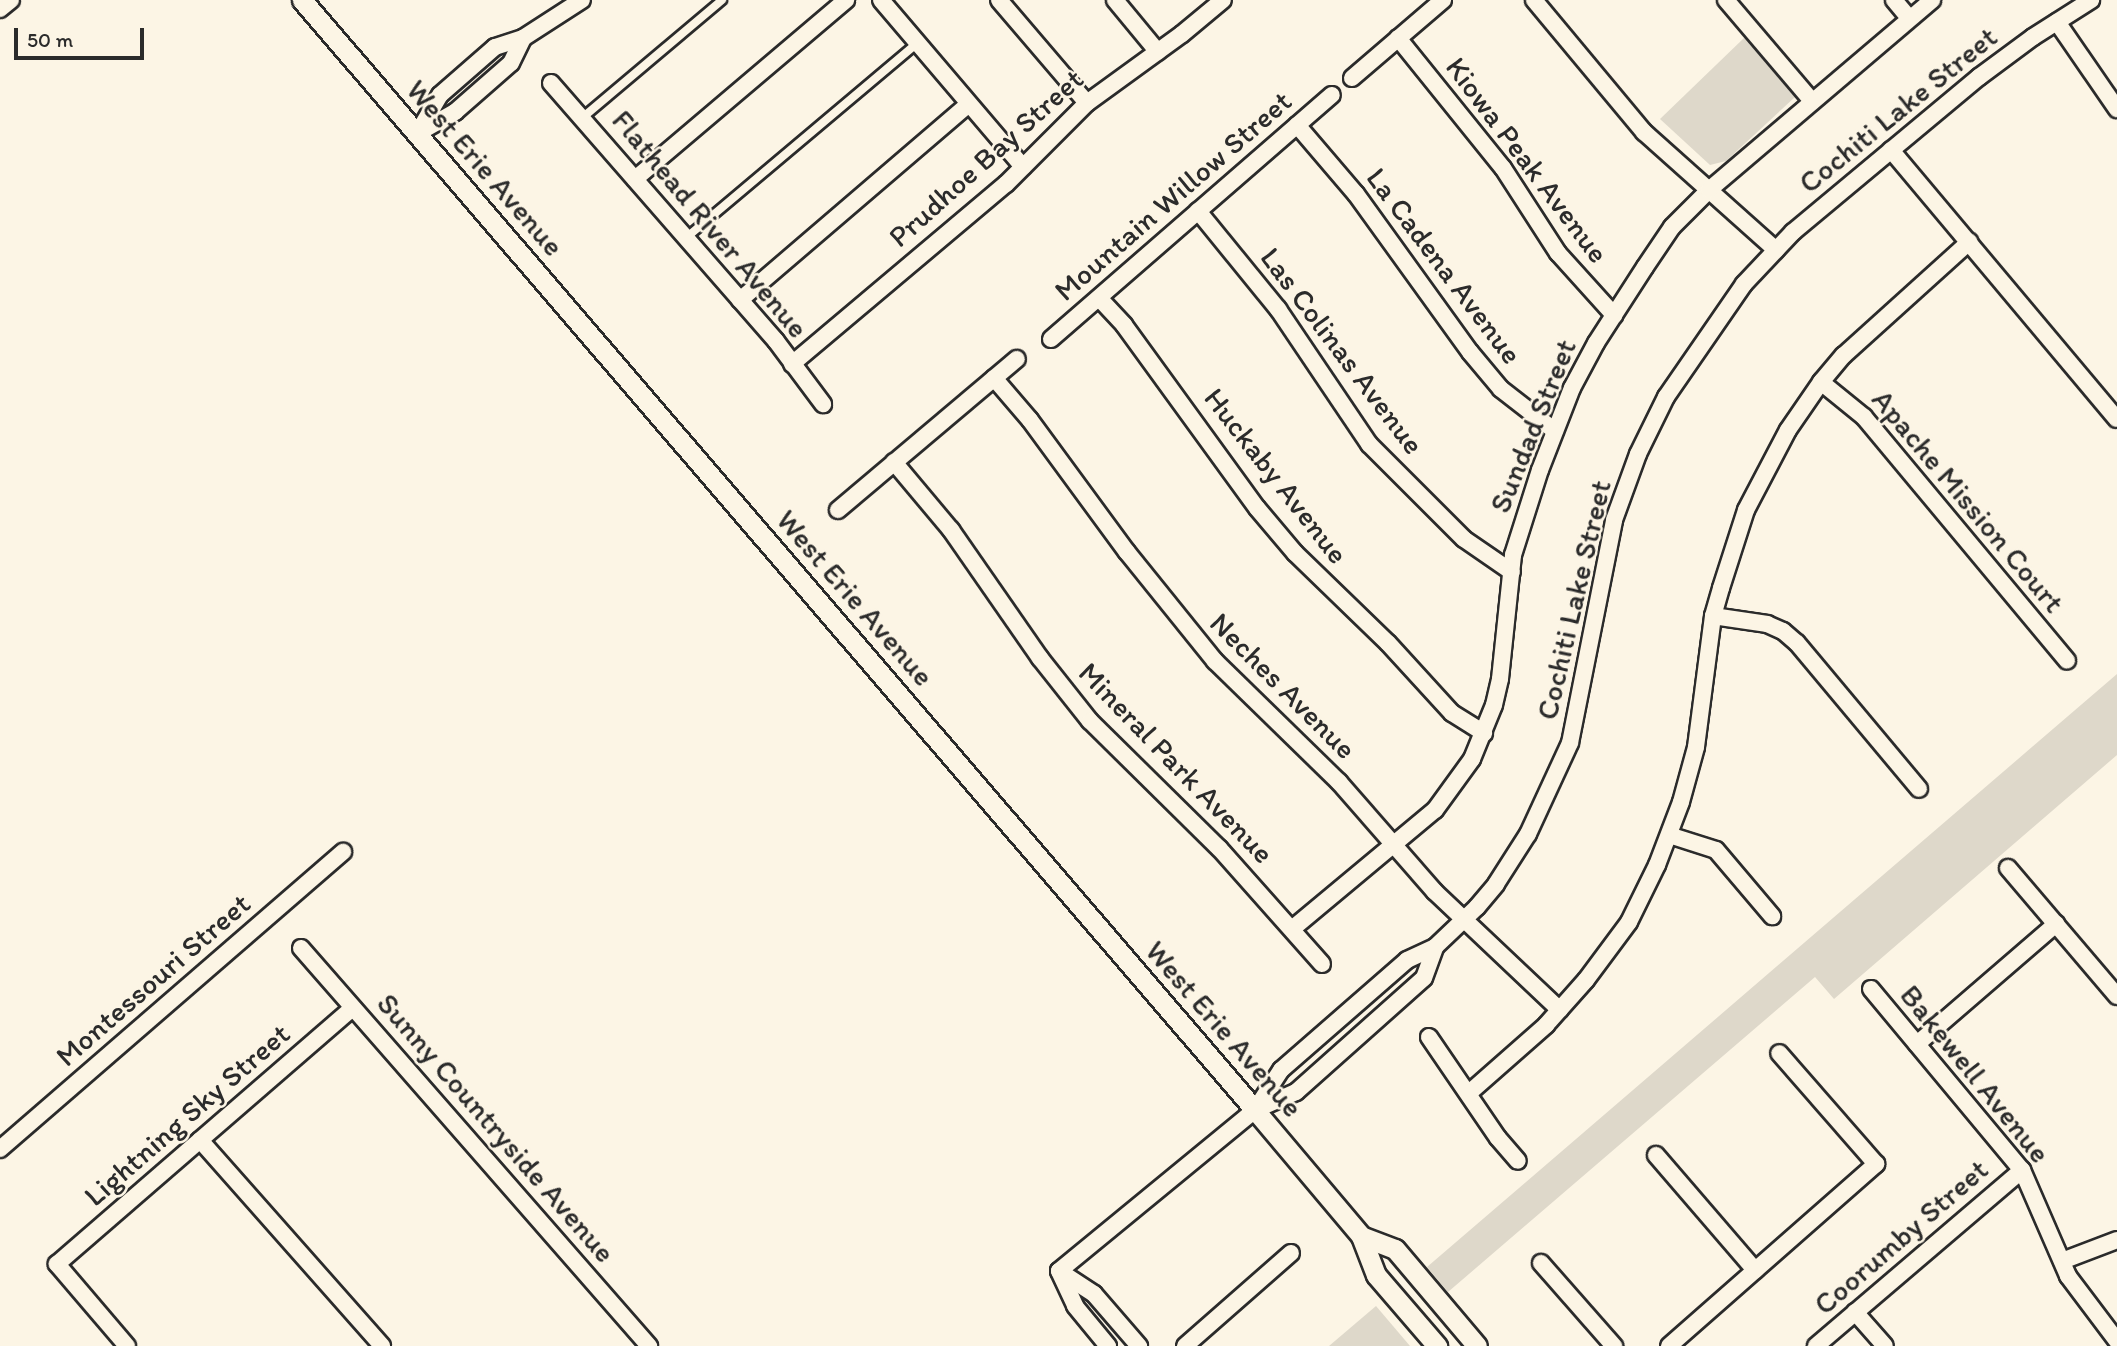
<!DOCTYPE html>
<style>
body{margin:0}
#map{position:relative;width:2117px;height:1346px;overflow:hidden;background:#fcf5e5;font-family:Itim,sans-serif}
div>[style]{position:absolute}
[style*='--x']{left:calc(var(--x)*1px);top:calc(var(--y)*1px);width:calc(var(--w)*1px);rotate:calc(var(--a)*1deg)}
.green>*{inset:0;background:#ded8ca}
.roads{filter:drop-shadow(2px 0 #2b2b2b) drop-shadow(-2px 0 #2b2b2b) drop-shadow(0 2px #2b2b2b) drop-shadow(0 -2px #2b2b2b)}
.service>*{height:8px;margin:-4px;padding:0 4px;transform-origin:4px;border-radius:4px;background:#fcf5e5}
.minor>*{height:16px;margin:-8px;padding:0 8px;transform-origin:8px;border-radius:8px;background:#fcf5e5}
.tertiary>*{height:19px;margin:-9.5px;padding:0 9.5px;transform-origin:9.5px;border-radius:9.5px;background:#fcf5e5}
span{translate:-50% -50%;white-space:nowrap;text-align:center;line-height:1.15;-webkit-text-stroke:5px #fcf5e5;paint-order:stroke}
.street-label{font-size:30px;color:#2b2b2b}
.scale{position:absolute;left:14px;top:28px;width:130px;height:32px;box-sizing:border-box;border:4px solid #2b2b2b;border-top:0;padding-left:9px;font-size:21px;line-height:24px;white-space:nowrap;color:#2b2b2b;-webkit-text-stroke:5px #fcf5e5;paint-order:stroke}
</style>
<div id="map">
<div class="green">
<i style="clip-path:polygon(1744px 38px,1795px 97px,1726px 161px,1710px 165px,1660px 119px)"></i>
<i style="clip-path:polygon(2117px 674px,2117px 755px,1834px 999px,1815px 977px,1448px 1292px,1427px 1267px)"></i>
<i style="clip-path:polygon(1376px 1306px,1410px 1346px,1329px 1346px)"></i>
</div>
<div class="roads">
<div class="service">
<i style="--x:582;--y:118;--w:183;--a:-40.1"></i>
<i style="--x:687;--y:237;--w:301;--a:-40.1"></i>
</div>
<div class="minor">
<i style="--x:881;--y:0;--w:219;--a:49.6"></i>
<i style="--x:999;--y:0;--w:135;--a:49.5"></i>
<i style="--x:1115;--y:0;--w:67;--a:50.4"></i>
<i style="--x:1534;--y:0;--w:172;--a:50.2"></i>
<i style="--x:1644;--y:132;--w:177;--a:41.8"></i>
<i style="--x:1726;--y:0;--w:133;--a:49.6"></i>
<i style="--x:1894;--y:0;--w:23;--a:50"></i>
<i style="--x:0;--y:9;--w:14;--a:-39"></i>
<i style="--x:2057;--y:22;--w:106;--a:55.4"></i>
<i style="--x:1398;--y:38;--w:167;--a:51.1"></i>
<i style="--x:1503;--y:168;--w:101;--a:57.1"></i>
<i style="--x:1558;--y:253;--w:84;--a:47.9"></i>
<i style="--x:1352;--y:78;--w:120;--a:-40.6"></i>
<i style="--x:551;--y:83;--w:342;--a:48.9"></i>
<i style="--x:776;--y:341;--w:79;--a:53.3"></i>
<i style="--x:1297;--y:125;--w:91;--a:49.5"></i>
<i style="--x:1356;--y:194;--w:195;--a:54.2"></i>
<i style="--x:1470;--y:352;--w:48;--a:50"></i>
<i style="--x:1501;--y:389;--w:68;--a:37.9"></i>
<i style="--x:418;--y:133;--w:43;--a:-29.6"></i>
<i style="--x:455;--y:112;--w:74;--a:-41.2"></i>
<i style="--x:511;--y:63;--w:28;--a:-64"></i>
<i style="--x:417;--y:134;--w:45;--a:-59.5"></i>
<i style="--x:440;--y:95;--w:73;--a:-41.1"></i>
<i style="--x:495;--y:47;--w:29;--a:-18"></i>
<i style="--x:523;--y:38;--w:70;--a:-32.8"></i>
<i style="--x:1891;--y:150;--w:351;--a:50"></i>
<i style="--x:635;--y:179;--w:277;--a:-40.3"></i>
<i style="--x:1198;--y:211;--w:127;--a:50.8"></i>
<i style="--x:1278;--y:309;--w:163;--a:56"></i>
<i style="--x:1369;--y:444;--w:134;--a:45"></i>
<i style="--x:1464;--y:539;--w:58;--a:34.5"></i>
<i style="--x:1099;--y:298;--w:37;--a:47"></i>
<i style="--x:1124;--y:325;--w:226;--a:54"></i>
<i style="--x:1257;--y:508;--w:59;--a:49.8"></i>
<i style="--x:1295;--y:553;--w:129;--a:44.1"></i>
<i style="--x:1388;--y:643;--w:95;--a:47.6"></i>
<i style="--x:1452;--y:713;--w:38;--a:32"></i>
<i style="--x:740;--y:300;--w:301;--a:-40.6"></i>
<i style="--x:1051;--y:339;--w:372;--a:-41"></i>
<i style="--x:792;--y:364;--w:280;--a:-40.1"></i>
<i style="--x:1006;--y:184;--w:115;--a:-45"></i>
<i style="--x:1087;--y:103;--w:117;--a:-36"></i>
<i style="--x:1182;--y:34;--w:53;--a:-39.7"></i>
<i style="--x:994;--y:378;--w:55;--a:49.4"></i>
<i style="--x:1030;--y:420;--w:164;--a:53.7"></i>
<i style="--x:1127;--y:552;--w:140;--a:51.1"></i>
<i style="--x:1215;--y:661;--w:173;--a:44.3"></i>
<i style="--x:1339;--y:782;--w:145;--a:48.9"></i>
<i style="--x:1434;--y:891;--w:173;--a:43.4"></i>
<i style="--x:1821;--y:382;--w:55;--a:39.1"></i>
<i style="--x:1864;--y:417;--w:317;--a:50.2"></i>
<i style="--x:894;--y:462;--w:89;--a:50"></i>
<i style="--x:951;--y:530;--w:156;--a:55.2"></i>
<i style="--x:1040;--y:658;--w:80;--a:51.6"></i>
<i style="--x:1090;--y:721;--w:181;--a:44.6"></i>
<i style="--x:1219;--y:848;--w:155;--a:48.4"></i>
<i style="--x:838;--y:510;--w:234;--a:-40.2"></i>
<i style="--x:1713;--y:616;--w:55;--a:8.4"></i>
<i style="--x:1767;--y:624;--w:17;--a:24"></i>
<i style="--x:1783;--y:631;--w:18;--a:41"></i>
<i style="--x:1797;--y:643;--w:190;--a:50.1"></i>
<i style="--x:1669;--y:835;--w:49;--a:17.7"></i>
<i style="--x:1716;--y:850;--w:87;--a:49.7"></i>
<i style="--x:2008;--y:868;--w:168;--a:49.6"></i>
<i style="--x:1292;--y:929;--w:186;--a:-39.8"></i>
<i style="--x:1435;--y:810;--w:63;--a:-54"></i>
<i style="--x:1472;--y:759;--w:58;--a:-67.8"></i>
<i style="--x:1494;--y:705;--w:27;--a:-77"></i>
<i style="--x:1500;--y:679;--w:125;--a:-84"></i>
<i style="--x:1513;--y:555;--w:89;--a:-72.4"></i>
<i style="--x:1540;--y:470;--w:88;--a:-68.7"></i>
<i style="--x:1572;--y:388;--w:51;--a:-61.9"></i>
<i style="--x:1596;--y:343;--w:90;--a:-57.2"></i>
<i style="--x:1645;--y:267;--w:48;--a:-56"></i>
<i style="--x:1672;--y:227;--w:52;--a:-45"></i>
<i style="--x:1709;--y:190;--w:293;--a:-40.4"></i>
<i style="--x:301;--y:948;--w:529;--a:48.83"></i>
<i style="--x:1871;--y:989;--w:236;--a:50.2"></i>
<i style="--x:2022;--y:1170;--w:116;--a:66.5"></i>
<i style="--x:2068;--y:1276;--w:81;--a:53"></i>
<i style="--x:1429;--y:1037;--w:122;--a:55.7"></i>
<i style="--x:1498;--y:1138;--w:30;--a:49"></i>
<i style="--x:1917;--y:1044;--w:184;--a:-40.8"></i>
<i style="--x:1469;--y:1093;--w:103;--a:-41.4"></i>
<i style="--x:1546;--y:1025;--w:60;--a:-48.4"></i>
<i style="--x:1586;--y:980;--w:72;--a:-53.4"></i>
<i style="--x:1629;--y:922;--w:64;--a:-63.8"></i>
<i style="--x:1657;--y:865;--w:67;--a:-69.1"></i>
<i style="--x:1681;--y:802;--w:57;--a:-74.7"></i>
<i style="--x:1696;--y:747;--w:132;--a:-82.6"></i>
<i style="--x:1713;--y:616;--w:29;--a:-74"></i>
<i style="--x:1721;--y:588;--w:82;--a:-72.2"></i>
<i style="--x:1746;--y:510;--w:90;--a:-62.3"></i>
<i style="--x:1788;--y:430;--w:58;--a:-55.5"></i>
<i style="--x:1821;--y:382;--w:35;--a:-50"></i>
<i style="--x:1844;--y:355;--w:169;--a:-42.1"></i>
<i style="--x:1255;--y:1110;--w:48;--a:-57"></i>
<i style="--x:1281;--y:1070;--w:167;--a:-41.1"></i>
<i style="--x:1407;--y:960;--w:31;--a:-25"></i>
<i style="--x:1435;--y:947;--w:58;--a:-43.6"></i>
<i style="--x:1477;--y:907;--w:30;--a:-50"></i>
<i style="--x:1496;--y:884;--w:59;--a:-57.4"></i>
<i style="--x:1528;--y:834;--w:100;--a:-65.2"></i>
<i style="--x:1570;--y:743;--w:227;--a:-78.8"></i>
<i style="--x:1614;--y:520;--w:70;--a:-70"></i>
<i style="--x:1638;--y:454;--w:64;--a:-63.8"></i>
<i style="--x:1666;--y:397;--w:137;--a:-55.4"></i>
<i style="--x:1744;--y:284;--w:71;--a:-46.7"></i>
<i style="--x:1793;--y:232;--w:242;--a:-39.8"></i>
<i style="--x:1979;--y:77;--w:67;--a:-36.5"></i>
<i style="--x:2033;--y:37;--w:69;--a:-32.5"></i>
<i style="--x:200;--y:1140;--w:275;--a:48.5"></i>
<i style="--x:0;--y:1149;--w:454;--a:-40.9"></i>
<i style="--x:1656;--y:1155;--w:152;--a:49.3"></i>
<i style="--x:2062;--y:1261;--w:59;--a:-20.9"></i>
<i style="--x:1541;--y:1263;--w:111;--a:48.7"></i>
<i style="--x:1059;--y:1271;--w:254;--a:-39.4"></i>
<i style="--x:1255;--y:1110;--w:45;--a:-23.7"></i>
<i style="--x:1296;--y:1092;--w:171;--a:-41.7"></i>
<i style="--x:1424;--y:978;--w:33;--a:-70"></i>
<i style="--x:1059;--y:1271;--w:42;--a:33.3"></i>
<i style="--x:1094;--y:1294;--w:69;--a:49.1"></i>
<i style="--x:1059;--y:1271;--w:38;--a:65"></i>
<i style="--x:1075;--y:1306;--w:52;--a:50.5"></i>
<i style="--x:1855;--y:1312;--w:45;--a:48.6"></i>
<i style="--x:127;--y:1346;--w:108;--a:-130.5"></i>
<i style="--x:57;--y:1264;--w:391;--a:-40.9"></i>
<i style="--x:1185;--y:1346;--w:141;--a:-41.3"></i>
<i style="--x:1669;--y:1346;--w:276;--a:-41.3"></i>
<i style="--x:1876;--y:1164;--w:147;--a:-131.1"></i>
<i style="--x:1816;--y:1346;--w:271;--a:-40.5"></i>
</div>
<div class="tertiary">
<i style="--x:302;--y:0;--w:1463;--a:49.35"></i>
<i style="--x:1255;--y:1110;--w:165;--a:49.9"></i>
<i style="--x:1361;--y:1236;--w:42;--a:69"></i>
<i style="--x:1376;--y:1275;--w:94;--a:49.3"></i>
<i style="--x:1361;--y:1236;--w:36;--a:21"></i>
<i style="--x:1395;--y:1249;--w:127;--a:49.8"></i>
</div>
</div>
<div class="street-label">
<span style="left:1898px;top:110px;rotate:-39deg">Cochiti Lake Street</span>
<span style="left:986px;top:158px;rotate:-42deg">Prudhoe Bay Street</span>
<span style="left:1527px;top:160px;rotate:53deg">Kiowa Peak Avenue</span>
<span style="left:485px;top:168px;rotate:49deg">West Erie Avenue</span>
<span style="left:1173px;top:196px;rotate:-41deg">Mountain Willow Street</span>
<span style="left:710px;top:224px;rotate:50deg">Flathead River Avenue</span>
<span style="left:1444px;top:266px;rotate:53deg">La Cadena Avenue</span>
<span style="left:1342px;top:351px;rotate:53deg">Las Colinas Avenue</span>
<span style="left:1533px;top:426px;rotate:-68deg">Sundad Street</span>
<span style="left:1276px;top:476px;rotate:52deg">Huckaby Avenue</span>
<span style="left:1968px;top:501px;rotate:50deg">Apache Mission Court</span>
<span style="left:855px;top:598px;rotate:49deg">West Erie Avenue</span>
<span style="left:1574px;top:600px;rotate:-77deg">Cochiti Lake Street</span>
<span style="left:1283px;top:686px;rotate:45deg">Neches Avenue</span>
<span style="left:1176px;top:763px;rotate:46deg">Mineral Park Avenue</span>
<span style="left:153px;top:980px;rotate:-41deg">Montessouri Street</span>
<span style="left:1224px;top:1029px;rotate:49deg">West Erie Avenue</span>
<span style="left:1975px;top:1074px;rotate:51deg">Bakewell Avenue</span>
<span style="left:187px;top:1115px;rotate:-41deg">Lightning Sky Street</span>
<span style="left:496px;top:1128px;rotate:49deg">Sunny Countryside Avenue</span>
<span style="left:1901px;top:1237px;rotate:-41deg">Coorumby Street</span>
</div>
<div class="scale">50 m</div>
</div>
